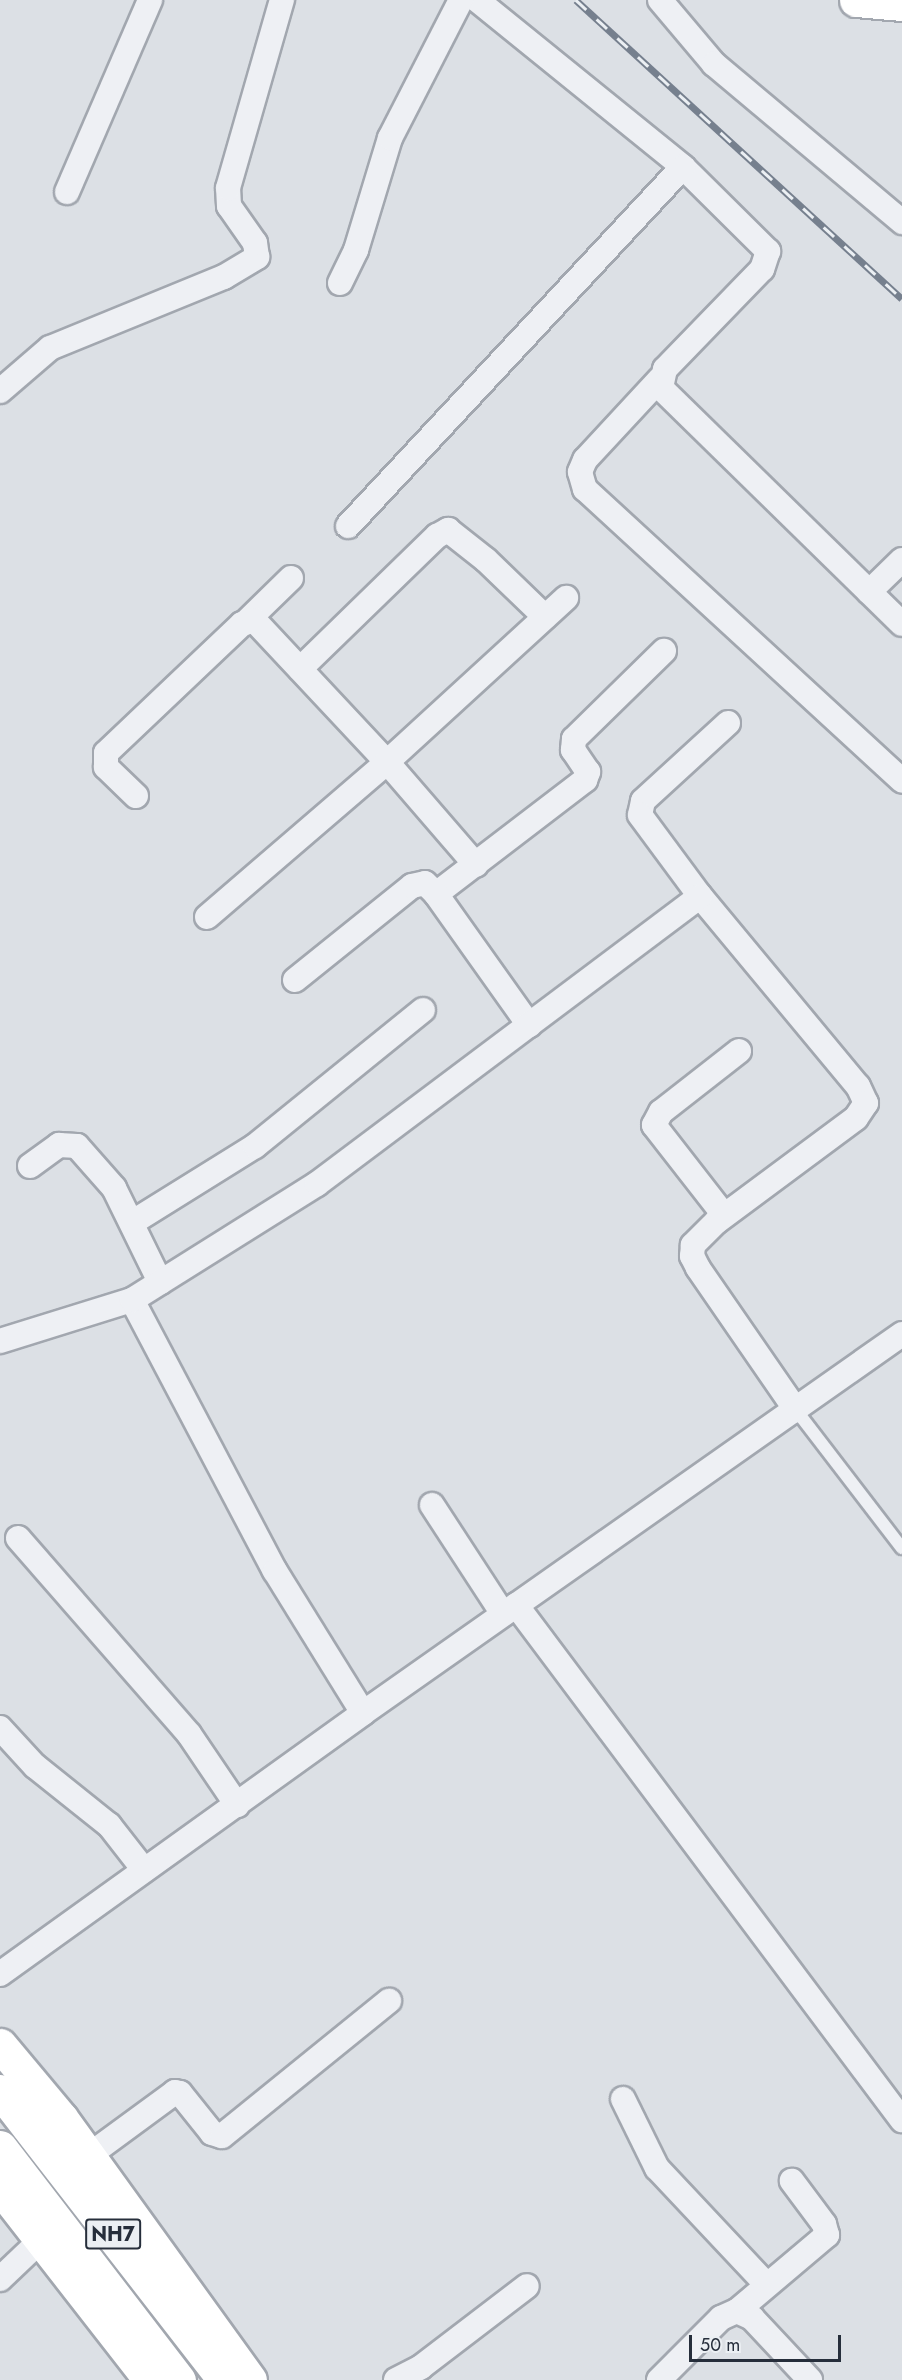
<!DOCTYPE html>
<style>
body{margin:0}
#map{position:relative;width:902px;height:2380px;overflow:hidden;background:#dce0e5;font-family:Jost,sans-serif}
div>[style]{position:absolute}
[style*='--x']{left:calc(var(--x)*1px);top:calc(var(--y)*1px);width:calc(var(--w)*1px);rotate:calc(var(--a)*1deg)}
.roads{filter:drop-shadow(2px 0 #a2a7af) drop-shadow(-2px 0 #a2a7af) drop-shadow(0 2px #a2a7af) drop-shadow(0 -2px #a2a7af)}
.lane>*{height:12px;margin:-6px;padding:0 6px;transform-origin:6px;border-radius:6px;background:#eef0f4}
.street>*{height:24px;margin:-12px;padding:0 12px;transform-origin:12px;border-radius:12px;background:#eef0f4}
.secondary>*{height:33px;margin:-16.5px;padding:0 16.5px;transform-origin:16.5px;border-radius:16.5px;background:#fff}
.highway>*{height:33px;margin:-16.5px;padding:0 16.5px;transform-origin:16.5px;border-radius:16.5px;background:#fff}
.rail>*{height:7px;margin-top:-3.5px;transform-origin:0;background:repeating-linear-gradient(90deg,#ebeff3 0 14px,#76808e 0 28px);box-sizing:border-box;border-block:2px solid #76808e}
span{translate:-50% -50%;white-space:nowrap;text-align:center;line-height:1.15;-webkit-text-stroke:4.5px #ebeff3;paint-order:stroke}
.shield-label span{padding:2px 4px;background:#ebeff3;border:2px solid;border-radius:4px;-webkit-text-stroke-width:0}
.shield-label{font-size:20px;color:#262e3b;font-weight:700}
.scale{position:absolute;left:689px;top:2335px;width:152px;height:27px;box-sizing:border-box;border:3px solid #262e3b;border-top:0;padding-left:8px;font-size:18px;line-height:21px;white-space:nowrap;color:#262e3b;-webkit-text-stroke:4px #ebeff3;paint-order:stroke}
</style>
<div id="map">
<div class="roads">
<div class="lane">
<i style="--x:796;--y:1410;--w:174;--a:52.5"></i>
</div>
<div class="street">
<i style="--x:477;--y:0;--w:265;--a:39"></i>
<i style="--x:683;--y:167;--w:120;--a:44.7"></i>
<i style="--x:768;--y:251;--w:19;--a:108"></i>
<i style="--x:762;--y:269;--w:139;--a:134.1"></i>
<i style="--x:665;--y:369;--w:19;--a:102"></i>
<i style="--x:661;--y:388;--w:337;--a:44.4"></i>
<i style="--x:660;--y:0;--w:84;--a:49.8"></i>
<i style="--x:714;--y:64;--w:246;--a:40"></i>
<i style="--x:67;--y:192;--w:209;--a:-66.6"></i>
<i style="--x:340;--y:283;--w:37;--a:-64"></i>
<i style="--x:356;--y:250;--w:117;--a:-73.1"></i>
<i style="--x:390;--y:138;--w:155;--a:-62.8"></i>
<i style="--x:660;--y:379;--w:110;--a:132.8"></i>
<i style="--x:585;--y:460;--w:13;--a:113"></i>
<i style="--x:580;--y:472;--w:18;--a:74"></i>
<i style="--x:585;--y:489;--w:431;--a:42.6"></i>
<i style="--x:0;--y:391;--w:66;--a:-40.7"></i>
<i style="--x:50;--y:348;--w:188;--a:-22.2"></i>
<i style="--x:224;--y:277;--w:39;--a:-31"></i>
<i style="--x:257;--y:257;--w:14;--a:-98"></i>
<i style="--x:255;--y:243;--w:45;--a:-125.1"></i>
<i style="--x:229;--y:206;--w:18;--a:-93"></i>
<i style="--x:228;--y:188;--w:196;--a:-74"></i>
<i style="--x:348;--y:526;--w:491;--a:-47"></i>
<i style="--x:869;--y:592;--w:46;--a:-44.1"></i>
<i style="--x:248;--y:620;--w:60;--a:-44.3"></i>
<i style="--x:300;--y:669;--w:191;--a:-44.2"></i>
<i style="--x:437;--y:536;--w:13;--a:-29"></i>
<i style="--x:448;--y:530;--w:48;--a:38.3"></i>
<i style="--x:486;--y:560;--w:82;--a:44"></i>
<i style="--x:728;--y:723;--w:115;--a:137.5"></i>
<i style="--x:643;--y:801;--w:14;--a:102"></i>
<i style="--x:640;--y:815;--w:101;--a:53.5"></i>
<i style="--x:700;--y:896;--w:247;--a:50.3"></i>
<i style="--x:858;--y:1086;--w:19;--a:65"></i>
<i style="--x:866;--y:1103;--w:18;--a:124"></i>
<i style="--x:856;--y:1118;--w:174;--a:143.4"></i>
<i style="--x:716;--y:1222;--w:33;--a:135"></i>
<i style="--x:693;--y:1245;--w:11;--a:95"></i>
<i style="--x:692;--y:1256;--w:13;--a:63"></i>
<i style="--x:698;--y:1268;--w:173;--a:55.4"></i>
<i style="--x:136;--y:796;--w:42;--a:-136"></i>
<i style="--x:106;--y:767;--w:14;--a:-90"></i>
<i style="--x:106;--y:753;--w:187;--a:-43.5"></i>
<i style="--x:242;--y:624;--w:13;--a:-18"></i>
<i style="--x:254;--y:620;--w:195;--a:46.9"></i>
<i style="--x:387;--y:762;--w:136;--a:49.2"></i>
<i style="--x:436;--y:894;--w:188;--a:-37.4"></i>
<i style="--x:585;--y:780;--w:9;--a:-69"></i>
<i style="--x:588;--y:772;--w:27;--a:-124"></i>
<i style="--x:573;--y:750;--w:11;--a:-85"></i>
<i style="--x:574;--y:739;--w:126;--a:-44.4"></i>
<i style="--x:207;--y:917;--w:238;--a:-40.7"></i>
<i style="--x:387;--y:762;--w:243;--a:-42.5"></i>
<i style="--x:295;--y:980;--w:150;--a:-38.8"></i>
<i style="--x:412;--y:886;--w:13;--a:-13"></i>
<i style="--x:425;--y:883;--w:16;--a:45"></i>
<i style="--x:436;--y:894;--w:161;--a:54.6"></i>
<i style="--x:30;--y:1166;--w:36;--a:-36"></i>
<i style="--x:59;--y:1145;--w:18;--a:3"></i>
<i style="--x:77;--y:1146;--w:56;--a:48.6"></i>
<i style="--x:114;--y:1188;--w:105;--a:63.9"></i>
<i style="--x:724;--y:1215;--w:114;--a:-127.9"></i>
<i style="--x:654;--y:1125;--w:15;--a:-62"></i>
<i style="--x:661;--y:1112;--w:99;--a:-38"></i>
<i style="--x:133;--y:1222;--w:144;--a:-31.9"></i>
<i style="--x:255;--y:1146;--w:216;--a:-39"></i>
<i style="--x:132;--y:1300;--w:306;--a:62.2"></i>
<i style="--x:275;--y:1571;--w:167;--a:58.2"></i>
<i style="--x:0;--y:1341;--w:138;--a:-17.3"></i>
<i style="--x:132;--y:1300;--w:218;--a:-32.1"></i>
<i style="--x:317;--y:1184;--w:479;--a:-36.9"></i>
<i style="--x:432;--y:1505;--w:130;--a:56.9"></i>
<i style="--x:18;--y:1538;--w:260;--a:48.9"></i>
<i style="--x:189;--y:1734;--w:86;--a:55.9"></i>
<i style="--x:516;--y:1605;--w:644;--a:53.15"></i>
<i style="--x:0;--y:1728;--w:52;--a:47.4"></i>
<i style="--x:35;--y:1766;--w:95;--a:38.6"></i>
<i style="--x:109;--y:1825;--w:57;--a:52.1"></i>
<i style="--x:0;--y:1974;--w:447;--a:-35.7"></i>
<i style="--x:363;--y:1713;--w:659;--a:-35.11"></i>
<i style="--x:623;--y:2099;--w:77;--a:63.8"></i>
<i style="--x:657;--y:2168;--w:159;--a:46.8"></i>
<i style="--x:88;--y:2156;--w:108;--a:-36.3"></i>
<i style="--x:175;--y:2092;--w:5;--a:11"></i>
<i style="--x:180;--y:2093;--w:51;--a:51.3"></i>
<i style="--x:212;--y:2133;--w:10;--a:17"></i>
<i style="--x:222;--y:2136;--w:215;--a:-39"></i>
<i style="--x:0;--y:2279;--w:58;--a:-43.6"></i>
<i style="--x:737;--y:2311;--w:118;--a:-40.2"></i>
<i style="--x:827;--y:2235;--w:11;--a:-105"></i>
<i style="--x:824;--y:2224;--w:54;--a:-126.7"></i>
<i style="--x:396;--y:2380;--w:28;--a:-27"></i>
<i style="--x:421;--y:2367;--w:133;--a:-37.4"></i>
<i style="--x:659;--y:2380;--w:88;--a:-45"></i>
<i style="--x:721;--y:2318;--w:17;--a:-24"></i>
<i style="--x:737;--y:2311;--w:17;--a:25"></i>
<i style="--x:752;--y:2318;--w:85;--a:46.9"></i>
</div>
<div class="secondary">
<i style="--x:856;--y:0;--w:46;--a:5"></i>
<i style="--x:0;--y:2045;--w:95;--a:50.1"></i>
<i style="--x:61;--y:2118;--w:323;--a:54.2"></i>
<i style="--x:0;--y:2187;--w:244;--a:52.1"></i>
</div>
<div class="highway">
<i style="--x:0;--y:2091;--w:366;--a:52.2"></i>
<i style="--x:0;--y:2147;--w:294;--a:52.5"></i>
</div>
</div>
<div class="rail">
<i style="--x:576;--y:0;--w:442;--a:42.5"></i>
</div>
<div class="shield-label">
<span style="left:113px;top:2234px">NH7</span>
</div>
<div class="scale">50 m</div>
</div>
